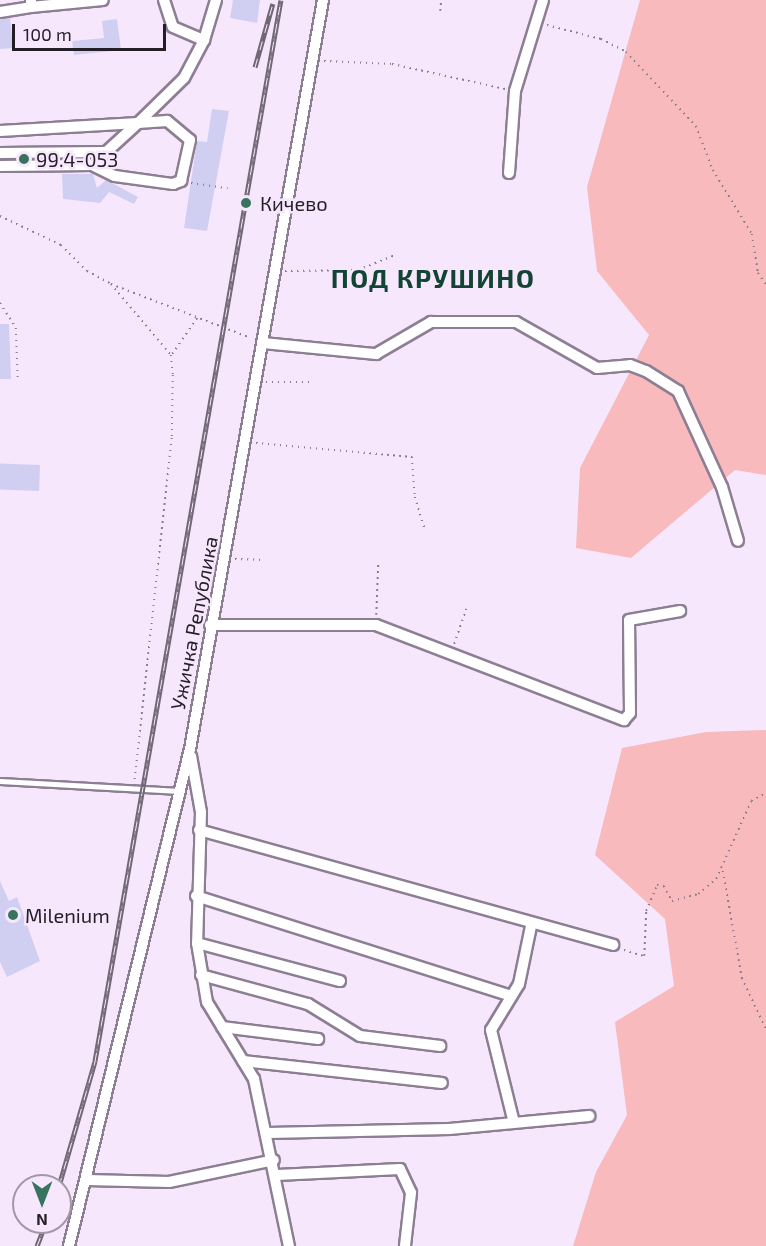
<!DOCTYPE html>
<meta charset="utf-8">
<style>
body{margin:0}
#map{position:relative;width:766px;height:1246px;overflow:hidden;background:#f7e7fd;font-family:"Exo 2",sans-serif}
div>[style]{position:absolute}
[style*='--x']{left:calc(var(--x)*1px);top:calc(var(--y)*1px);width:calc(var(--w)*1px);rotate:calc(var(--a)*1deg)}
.green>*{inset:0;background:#f8babc}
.building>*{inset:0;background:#d0cff2;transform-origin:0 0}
.path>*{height:1.5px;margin-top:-0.75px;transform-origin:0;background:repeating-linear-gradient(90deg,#887d8c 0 1.5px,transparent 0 6px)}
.roads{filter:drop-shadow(2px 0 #8d7f93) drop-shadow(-2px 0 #8d7f93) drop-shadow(0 2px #8d7f93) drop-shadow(0 -2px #8d7f93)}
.lane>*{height:5px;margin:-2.5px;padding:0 2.5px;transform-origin:2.5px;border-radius:2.5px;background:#fff}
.street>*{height:10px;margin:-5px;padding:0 5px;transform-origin:5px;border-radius:5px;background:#fff}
.rail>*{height:5px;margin-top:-2.5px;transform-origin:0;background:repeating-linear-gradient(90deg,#f7e7fd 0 9px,#726875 0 18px);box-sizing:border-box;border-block:2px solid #726875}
.dots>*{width:16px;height:16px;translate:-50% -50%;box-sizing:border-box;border:3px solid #f7e7fd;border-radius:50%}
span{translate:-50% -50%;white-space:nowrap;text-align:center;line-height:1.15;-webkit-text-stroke:5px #f7e7fd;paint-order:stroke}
.poi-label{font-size:20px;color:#241e26}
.left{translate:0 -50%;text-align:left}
.street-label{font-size:20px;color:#241e26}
.district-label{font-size:26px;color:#124434;font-weight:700;letter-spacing:1.5px}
.north{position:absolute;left:12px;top:1174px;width:60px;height:60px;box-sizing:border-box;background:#f7e7fd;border:2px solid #a397a7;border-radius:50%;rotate:180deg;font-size:16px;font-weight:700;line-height:24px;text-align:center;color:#241e26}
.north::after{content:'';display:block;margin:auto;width:21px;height:27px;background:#37735e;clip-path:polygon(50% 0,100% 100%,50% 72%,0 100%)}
.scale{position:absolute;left:12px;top:24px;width:154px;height:27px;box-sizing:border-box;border:3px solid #241e26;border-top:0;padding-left:8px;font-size:18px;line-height:21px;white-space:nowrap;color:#241e26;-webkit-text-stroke:4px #f7e7fd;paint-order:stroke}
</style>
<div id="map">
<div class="green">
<i style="clip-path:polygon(640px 0,766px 0,766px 475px,735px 470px,631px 558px,576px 548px,580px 468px,649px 335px,597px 271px,587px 187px)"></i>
<i style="clip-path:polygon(766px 730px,766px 1246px,573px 1246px,596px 1172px,627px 1115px,615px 1022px,674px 986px,665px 919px,595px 855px,622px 748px,706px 732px)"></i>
</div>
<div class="building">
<i style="clip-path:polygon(233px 0,260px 0,257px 23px,230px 18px)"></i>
<i style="clip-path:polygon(10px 18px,13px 48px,0 49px,0 19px)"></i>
<i style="clip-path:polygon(117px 19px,121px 50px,74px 55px,72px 41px,104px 38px,102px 21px)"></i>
<i style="clip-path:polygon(212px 109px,229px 111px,207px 231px,184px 228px,197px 141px,207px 142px)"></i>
<i style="clip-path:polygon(62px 174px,93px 174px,97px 188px,106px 180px,138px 197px,134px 204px,109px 192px,100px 203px,63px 199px)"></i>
<i style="clip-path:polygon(0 324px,9px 324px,11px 379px,0 379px)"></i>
<i style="left:40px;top:465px;width:26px;height:40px;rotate:92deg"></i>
<i style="clip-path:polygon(0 881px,9px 901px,17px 897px,40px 961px,7px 977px,0 962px)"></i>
</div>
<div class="path">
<i style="--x:440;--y:11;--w:11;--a:-85"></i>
<i style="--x:547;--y:25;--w:56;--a:14.5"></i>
<i style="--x:601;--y:39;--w:28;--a:27"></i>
<i style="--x:626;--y:52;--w:102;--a:46.6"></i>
<i style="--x:696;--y:126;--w:47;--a:68.9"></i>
<i style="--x:713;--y:170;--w:75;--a:58.6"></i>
<i style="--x:752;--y:234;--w:39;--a:81"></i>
<i style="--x:758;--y:273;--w:14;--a:54"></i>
<i style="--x:324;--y:61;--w:68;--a:2.5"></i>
<i style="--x:392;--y:64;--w:116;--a:12.5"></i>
<i style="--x:191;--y:183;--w:37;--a:8"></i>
<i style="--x:0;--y:216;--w:68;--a:25.4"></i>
<i style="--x:61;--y:245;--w:37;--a:45"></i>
<i style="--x:87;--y:271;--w:27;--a:28"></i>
<i style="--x:111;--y:284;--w:150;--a:21.1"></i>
<i style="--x:285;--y:271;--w:73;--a:-0.8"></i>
<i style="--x:358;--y:270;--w:40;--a:-22"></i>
<i style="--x:111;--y:284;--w:93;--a:49.8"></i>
<i style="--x:171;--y:355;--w:20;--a:84"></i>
<i style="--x:173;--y:375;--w:63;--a:90.9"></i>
<i style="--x:172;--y:438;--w:345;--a:96.2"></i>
<i style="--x:0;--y:303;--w:30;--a:57"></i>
<i style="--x:16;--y:328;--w:51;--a:87.8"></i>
<i style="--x:172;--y:354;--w:44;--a:-55.2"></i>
<i style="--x:266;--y:382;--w:44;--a:0"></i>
<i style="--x:256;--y:443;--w:157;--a:5.1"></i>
<i style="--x:412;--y:457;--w:40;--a:85.7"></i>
<i style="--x:415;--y:497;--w:34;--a:73"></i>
<i style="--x:235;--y:559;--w:30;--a:2"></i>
<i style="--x:376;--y:615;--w:51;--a:-87.8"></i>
<i style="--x:454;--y:644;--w:37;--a:-71"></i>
<i style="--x:723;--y:871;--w:109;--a:79.9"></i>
<i style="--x:742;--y:978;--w:56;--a:64.8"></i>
<i style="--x:624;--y:950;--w:21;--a:17"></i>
<i style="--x:644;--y:956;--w:45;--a:-87.5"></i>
<i style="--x:646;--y:911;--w:28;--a:-67"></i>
<i style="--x:657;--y:885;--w:7;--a:8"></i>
<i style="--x:664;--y:886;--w:17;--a:62"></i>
<i style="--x:672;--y:901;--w:27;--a:-15"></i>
<i style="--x:698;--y:894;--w:23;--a:-40"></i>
<i style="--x:716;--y:879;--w:85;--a:-65.8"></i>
<i style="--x:751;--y:801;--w:17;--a:-28"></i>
</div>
<div class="roads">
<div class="lane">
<i style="--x:0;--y:781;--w:180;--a:3.2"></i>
</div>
<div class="street">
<i style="--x:164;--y:0;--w:28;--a:72"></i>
<i style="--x:173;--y:27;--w:34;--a:23"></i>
<i style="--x:31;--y:7;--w:72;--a:-5.6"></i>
<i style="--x:0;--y:12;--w:31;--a:-9"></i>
<i style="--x:31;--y:7;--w:7;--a:-90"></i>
<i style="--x:0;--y:131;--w:138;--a:-3.3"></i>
<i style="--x:138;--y:123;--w:64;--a:-44.4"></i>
<i style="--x:184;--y:78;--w:43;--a:-62.2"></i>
<i style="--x:204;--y:40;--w:42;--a:-73.3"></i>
<i style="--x:0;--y:153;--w:106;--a:-0.5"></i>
<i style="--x:0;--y:166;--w:92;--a:-0.6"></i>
<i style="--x:92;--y:165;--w:25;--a:26"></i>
<i style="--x:115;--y:176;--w:59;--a:7.9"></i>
<i style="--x:173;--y:184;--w:9;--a:-21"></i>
<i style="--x:181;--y:181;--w:42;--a:-77.6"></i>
<i style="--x:190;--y:140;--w:30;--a:-140"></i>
<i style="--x:167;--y:121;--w:29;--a:176"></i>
<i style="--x:138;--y:123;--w:62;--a:137.6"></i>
<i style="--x:509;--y:173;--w:82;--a:-85.8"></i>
<i style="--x:515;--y:91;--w:95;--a:-72.9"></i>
<i style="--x:263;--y:343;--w:114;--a:5.6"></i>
<i style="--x:376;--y:354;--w:64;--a:-30.2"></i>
<i style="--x:431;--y:322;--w:85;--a:0"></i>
<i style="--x:516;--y:322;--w:93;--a:29.6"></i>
<i style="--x:597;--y:368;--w:33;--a:-5"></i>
<i style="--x:630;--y:365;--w:17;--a:21"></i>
<i style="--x:646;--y:371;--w:38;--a:32"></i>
<i style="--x:678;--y:391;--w:106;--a:65.4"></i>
<i style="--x:722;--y:487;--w:56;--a:73.5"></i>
<i style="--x:210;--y:625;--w:166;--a:0"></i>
<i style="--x:376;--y:625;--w:266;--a:21"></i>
<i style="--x:624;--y:720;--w:9;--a:-49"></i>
<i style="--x:630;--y:713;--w:93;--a:-90.6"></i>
<i style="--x:629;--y:620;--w:52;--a:-10"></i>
<i style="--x:191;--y:756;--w:57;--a:79.9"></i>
<i style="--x:201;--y:812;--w:131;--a:91.7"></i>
<i style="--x:197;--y:943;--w:60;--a:80.4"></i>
<i style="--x:207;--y:1002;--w:90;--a:58.6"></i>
<i style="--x:254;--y:1079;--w:171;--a:78.2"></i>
<i style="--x:199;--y:830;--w:430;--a:15.5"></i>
<i style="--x:196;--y:896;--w:331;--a:17.6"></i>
<i style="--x:197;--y:943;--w:148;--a:14.9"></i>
<i style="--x:201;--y:975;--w:111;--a:15.2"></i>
<i style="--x:308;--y:1004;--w:61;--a:31.6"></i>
<i style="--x:360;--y:1036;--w:81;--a:7.1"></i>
<i style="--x:222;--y:1027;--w:97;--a:7.1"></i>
<i style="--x:243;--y:1061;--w:200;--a:6.3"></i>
<i style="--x:514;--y:1123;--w:96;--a:-103.9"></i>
<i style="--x:491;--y:1030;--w:54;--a:-58.7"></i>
<i style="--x:519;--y:984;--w:59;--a:-78.3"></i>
<i style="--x:268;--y:1133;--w:181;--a:-1.3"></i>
<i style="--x:449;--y:1129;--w:141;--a:-5.3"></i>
<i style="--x:277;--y:1175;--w:123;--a:-2.8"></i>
<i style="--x:400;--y:1169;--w:26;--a:65"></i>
<i style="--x:411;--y:1193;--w:53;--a:96.5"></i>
<i style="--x:87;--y:1180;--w:82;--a:1.4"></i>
<i style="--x:169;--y:1182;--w:107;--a:-11.8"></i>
<i style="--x:69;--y:1246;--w:512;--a:-76.32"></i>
<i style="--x:190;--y:749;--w:761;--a:-79.93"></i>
</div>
</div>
<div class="rail">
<i style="--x:255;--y:67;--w:66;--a:-74.3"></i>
<i style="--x:59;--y:1186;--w:130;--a:-73.9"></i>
<i style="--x:95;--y:1061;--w:1077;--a:-80.06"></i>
<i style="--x:37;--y:1246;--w:26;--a:-69"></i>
</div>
<div class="dots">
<i style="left:24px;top:159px;background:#37735e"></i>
<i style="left:246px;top:203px;background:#37735e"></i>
<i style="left:13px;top:915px;background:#37735e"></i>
</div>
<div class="poi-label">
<span class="left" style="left:36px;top:159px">99.4-053</span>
<span class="left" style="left:260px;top:203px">Кичево</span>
<span class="left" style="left:25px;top:915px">Milenium</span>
</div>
<div class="street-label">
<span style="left:194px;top:623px;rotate:-79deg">Ужичка Република</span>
</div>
<div class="district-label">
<span style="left:433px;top:278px">ПОД КРУШИНО</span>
</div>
<div class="north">N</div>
<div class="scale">100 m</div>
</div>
